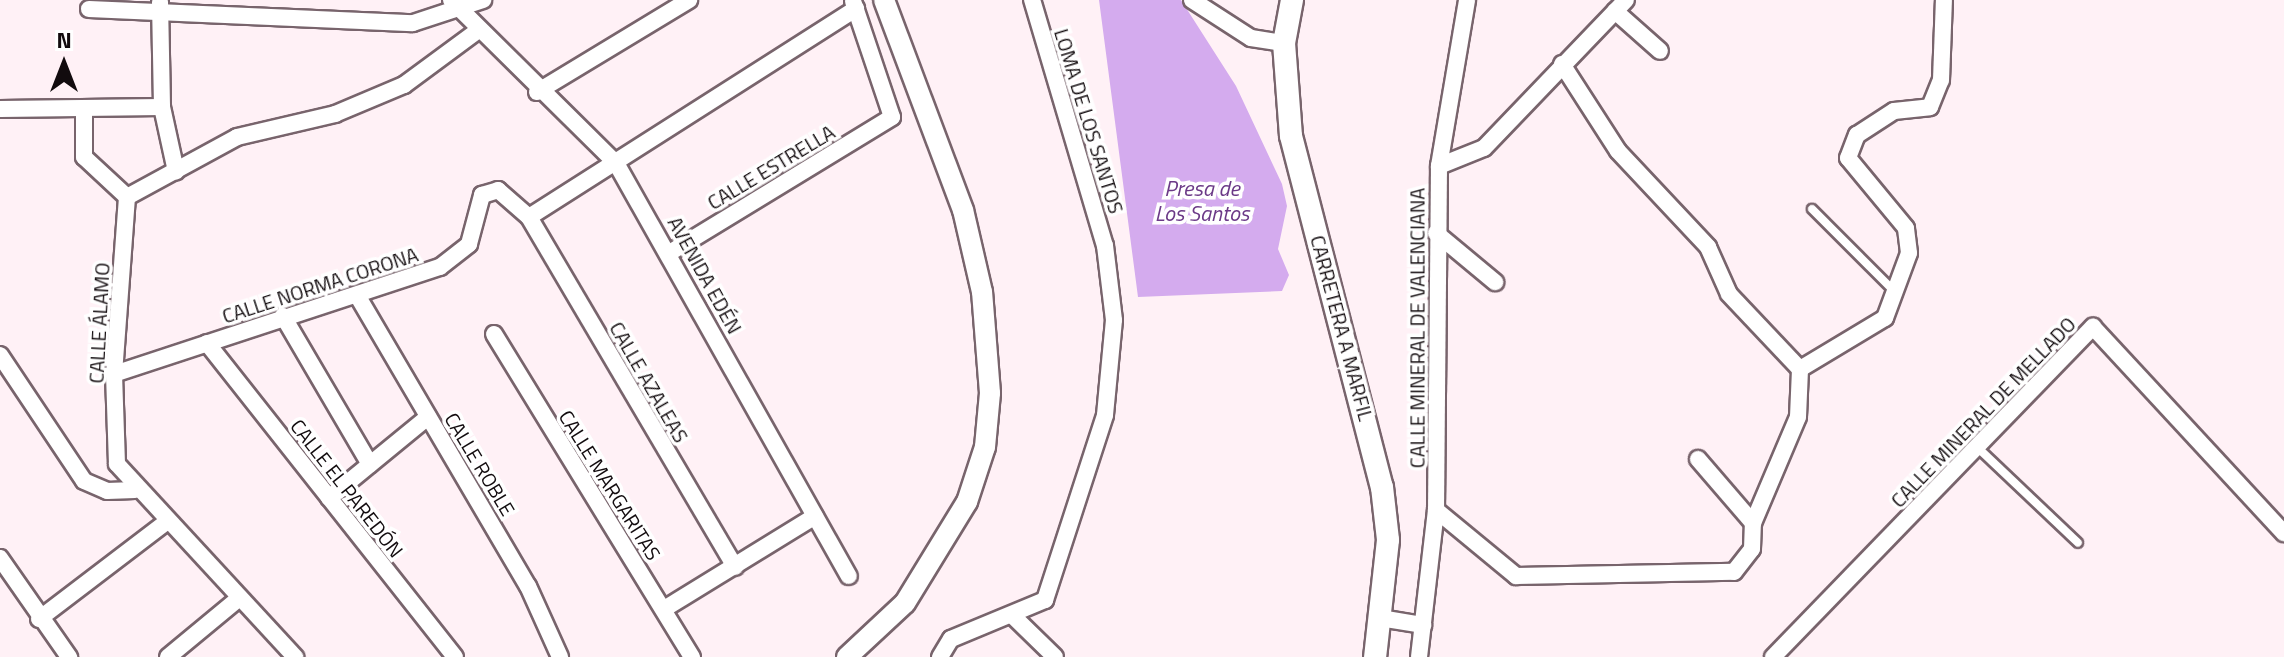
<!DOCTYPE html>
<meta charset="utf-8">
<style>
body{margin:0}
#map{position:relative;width:2284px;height:657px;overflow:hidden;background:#fff1f6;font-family:"Titillium Web",sans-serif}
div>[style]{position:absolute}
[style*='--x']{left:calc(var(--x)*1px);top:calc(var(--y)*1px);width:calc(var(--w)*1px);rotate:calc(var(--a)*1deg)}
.water>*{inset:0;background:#d4abee}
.roads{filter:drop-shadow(2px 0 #78646c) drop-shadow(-2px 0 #78646c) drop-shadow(0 2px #78646c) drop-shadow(0 -2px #78646c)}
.service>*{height:8px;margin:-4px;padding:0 4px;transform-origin:4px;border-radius:4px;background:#fff}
.minor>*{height:16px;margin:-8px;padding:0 8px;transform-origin:8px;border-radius:8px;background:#fff}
.tertiary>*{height:20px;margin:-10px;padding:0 10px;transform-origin:10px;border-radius:10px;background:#fff}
.secondary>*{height:22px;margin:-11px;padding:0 11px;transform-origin:11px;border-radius:11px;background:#fff}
span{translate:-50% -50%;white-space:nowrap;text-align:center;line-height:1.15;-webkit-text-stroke:7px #fff;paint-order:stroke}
.street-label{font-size:20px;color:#120b0e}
.water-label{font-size:22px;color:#6b3987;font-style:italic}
.north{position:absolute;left:24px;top:24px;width:80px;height:80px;-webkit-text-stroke:6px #fff;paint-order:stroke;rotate:0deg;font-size:22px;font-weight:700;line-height:32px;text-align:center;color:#120b0e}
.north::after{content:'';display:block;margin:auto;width:28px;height:36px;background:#120b0e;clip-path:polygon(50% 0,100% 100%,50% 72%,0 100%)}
</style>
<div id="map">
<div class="water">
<i style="clip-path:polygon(1099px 0,1181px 0,1236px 86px,1282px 184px,1287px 206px,1278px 249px,1289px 275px,1282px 291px,1138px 297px)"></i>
</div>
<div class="roads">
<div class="service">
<i style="--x:1812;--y:209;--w:112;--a:45"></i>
<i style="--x:1977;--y:447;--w:139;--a:43.5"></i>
</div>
<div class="minor">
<i style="--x:451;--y:0;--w:232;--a:44.7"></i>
<i style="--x:616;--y:163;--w:474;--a:60.6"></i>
<i style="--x:1192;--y:0;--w:70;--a:32.8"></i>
<i style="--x:1251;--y:38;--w:33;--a:9"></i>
<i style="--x:160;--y:2;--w:105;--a:88.9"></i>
<i style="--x:162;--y:107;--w:66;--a:77.7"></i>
<i style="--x:89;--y:9;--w:324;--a:2.5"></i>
<i style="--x:413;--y:23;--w:74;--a:-18.2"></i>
<i style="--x:1615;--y:11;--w:60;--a:41.6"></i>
<i style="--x:1562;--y:64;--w:103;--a:57.2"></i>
<i style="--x:1618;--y:151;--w:132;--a:46.8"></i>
<i style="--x:1708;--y:247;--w:51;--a:65.9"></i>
<i style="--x:1729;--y:294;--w:103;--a:46.6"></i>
<i style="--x:537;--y:92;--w:178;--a:-31.2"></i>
<i style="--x:0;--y:109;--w:162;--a:-0.7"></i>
<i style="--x:84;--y:111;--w:46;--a:90"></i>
<i style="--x:84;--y:157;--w:59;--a:42.9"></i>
<i style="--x:1439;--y:166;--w:48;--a:-21.8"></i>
<i style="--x:1484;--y:148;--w:205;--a:-46.2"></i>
<i style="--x:127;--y:197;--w:177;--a:94.2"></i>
<i style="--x:114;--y:374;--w:90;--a:88.1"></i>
<i style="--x:117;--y:464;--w:263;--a:47.3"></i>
<i style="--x:127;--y:197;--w:125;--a:-28.6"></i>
<i style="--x:237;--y:137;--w:101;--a:-13.2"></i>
<i style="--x:335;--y:114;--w:75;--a:-22.8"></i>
<i style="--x:404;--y:85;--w:89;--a:-36.4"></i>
<i style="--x:529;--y:217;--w:388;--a:-32.5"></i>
<i style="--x:1436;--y:233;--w:77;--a:39.7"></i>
<i style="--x:671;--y:252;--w:259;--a:-31.4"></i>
<i style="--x:892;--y:117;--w:122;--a:-108.6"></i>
<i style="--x:357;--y:295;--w:338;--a:59.6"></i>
<i style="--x:528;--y:586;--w:78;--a:65.7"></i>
<i style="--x:283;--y:316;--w:172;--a:59.6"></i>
<i style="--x:494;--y:334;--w:379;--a:58.5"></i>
<i style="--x:207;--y:343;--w:400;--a:51.7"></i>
<i style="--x:0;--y:355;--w:151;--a:56.3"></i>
<i style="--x:84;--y:481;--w:25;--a:23"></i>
<i style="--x:107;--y:491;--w:28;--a:-2"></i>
<i style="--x:114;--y:374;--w:343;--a:-18.2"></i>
<i style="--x:440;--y:267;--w:37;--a:-38"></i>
<i style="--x:469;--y:244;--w:51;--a:-75.1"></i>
<i style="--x:482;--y:195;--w:17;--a:-17"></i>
<i style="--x:498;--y:190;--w:41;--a:41.1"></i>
<i style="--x:529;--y:217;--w:406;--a:59.5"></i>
<i style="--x:1698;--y:459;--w:84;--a:49.3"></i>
<i style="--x:329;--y:498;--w:128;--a:-39.3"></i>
<i style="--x:1436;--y:510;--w:104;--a:39.5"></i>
<i style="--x:1516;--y:576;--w:218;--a:-1.1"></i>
<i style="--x:1734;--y:572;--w:29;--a:-52"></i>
<i style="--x:1752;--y:549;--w:26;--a:-88"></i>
<i style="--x:1753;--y:523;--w:115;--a:-67"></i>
<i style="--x:1798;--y:417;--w:48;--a:-87.6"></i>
<i style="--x:1800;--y:369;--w:99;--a:-31"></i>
<i style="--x:1885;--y:318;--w:69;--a:-69.7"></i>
<i style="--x:1909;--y:253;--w:25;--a:-97"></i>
<i style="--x:1906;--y:228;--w:91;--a:-129.6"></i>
<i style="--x:1848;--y:158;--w:25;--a:-69"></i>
<i style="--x:1857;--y:135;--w:44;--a:-33"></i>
<i style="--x:1894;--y:111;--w:36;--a:-6"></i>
<i style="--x:1930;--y:107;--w:29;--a:-68"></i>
<i style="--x:1941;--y:80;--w:80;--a:-87.9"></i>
<i style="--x:0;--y:558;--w:121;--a:55.1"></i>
<i style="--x:664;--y:609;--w:177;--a:-31.6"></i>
<i style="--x:1014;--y:617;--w:57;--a:44.3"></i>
<i style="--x:1380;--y:618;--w:44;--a:9.2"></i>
<i style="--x:39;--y:619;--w:158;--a:-37.3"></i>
<i style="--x:168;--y:657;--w:89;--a:-39.6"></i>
<i style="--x:940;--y:657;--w:21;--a:-59"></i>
<i style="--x:951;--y:639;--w:102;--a:-22.5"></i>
<i style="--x:1045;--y:600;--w:194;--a:-72"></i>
<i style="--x:1105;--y:415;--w:95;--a:-84.6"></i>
<i style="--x:1114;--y:320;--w:75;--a:-96.9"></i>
<i style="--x:1105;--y:246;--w:257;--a:-106.5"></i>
<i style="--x:1419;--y:657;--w:148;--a:-83.4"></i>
<i style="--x:1436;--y:510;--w:344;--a:-89.5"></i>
<i style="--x:1439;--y:166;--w:168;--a:-80.4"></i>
<i style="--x:1773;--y:657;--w:460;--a:-45.9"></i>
<i style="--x:2093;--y:327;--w:281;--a:47.2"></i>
</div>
<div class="tertiary">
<i style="--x:847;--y:657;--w:79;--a:-43"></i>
<i style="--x:905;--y:603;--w:119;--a:-58.5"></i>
<i style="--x:967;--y:502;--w:58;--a:-71.9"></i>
<i style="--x:985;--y:447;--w:54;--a:-84.7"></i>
<i style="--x:990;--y:393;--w:101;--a:-94.5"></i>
<i style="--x:982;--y:292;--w:84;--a:-103"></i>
<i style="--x:963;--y:210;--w:224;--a:-110.6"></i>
</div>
<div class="secondary">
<i style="--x:1292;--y:0;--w:44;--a:100.5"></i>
<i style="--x:1284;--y:43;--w:93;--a:85.7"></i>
<i style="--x:1291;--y:136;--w:363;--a:75.5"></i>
<i style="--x:1382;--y:487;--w:53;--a:83.5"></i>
<i style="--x:1388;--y:540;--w:118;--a:96.3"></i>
</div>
</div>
<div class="street-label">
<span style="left:1089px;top:121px;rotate:73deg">LOMA DE LOS SANTOS</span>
<span style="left:771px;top:167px;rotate:-31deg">CALLE ESTRELLA</span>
<span style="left:705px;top:275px;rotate:61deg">AVENIDA EDÉN</span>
<span style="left:320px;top:285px;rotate:-18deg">CALLE NORMA CORONA</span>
<span style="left:99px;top:323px;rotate:-87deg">CALLE ÁLAMO</span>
<span style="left:1342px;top:328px;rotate:75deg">CARRETERA A MARFIL</span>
<span style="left:1417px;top:328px;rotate:-90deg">CALLE MINERAL DE VALENCIANA</span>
<span style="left:649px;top:382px;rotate:60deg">CALLE AZALEAS</span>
<span style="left:1983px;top:412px;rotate:-46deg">CALLE MINERAL DE MELLADO</span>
<span style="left:480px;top:464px;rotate:59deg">CALLE ROBLE</span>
<span style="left:610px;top:485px;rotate:58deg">CALLE MARGARITAS</span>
<span style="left:347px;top:488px;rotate:52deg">CALLE EL PAREDÓN</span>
</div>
<div class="water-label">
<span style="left:1202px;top:201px">Presa de<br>Los Santos</span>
</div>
<div class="north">N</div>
</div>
